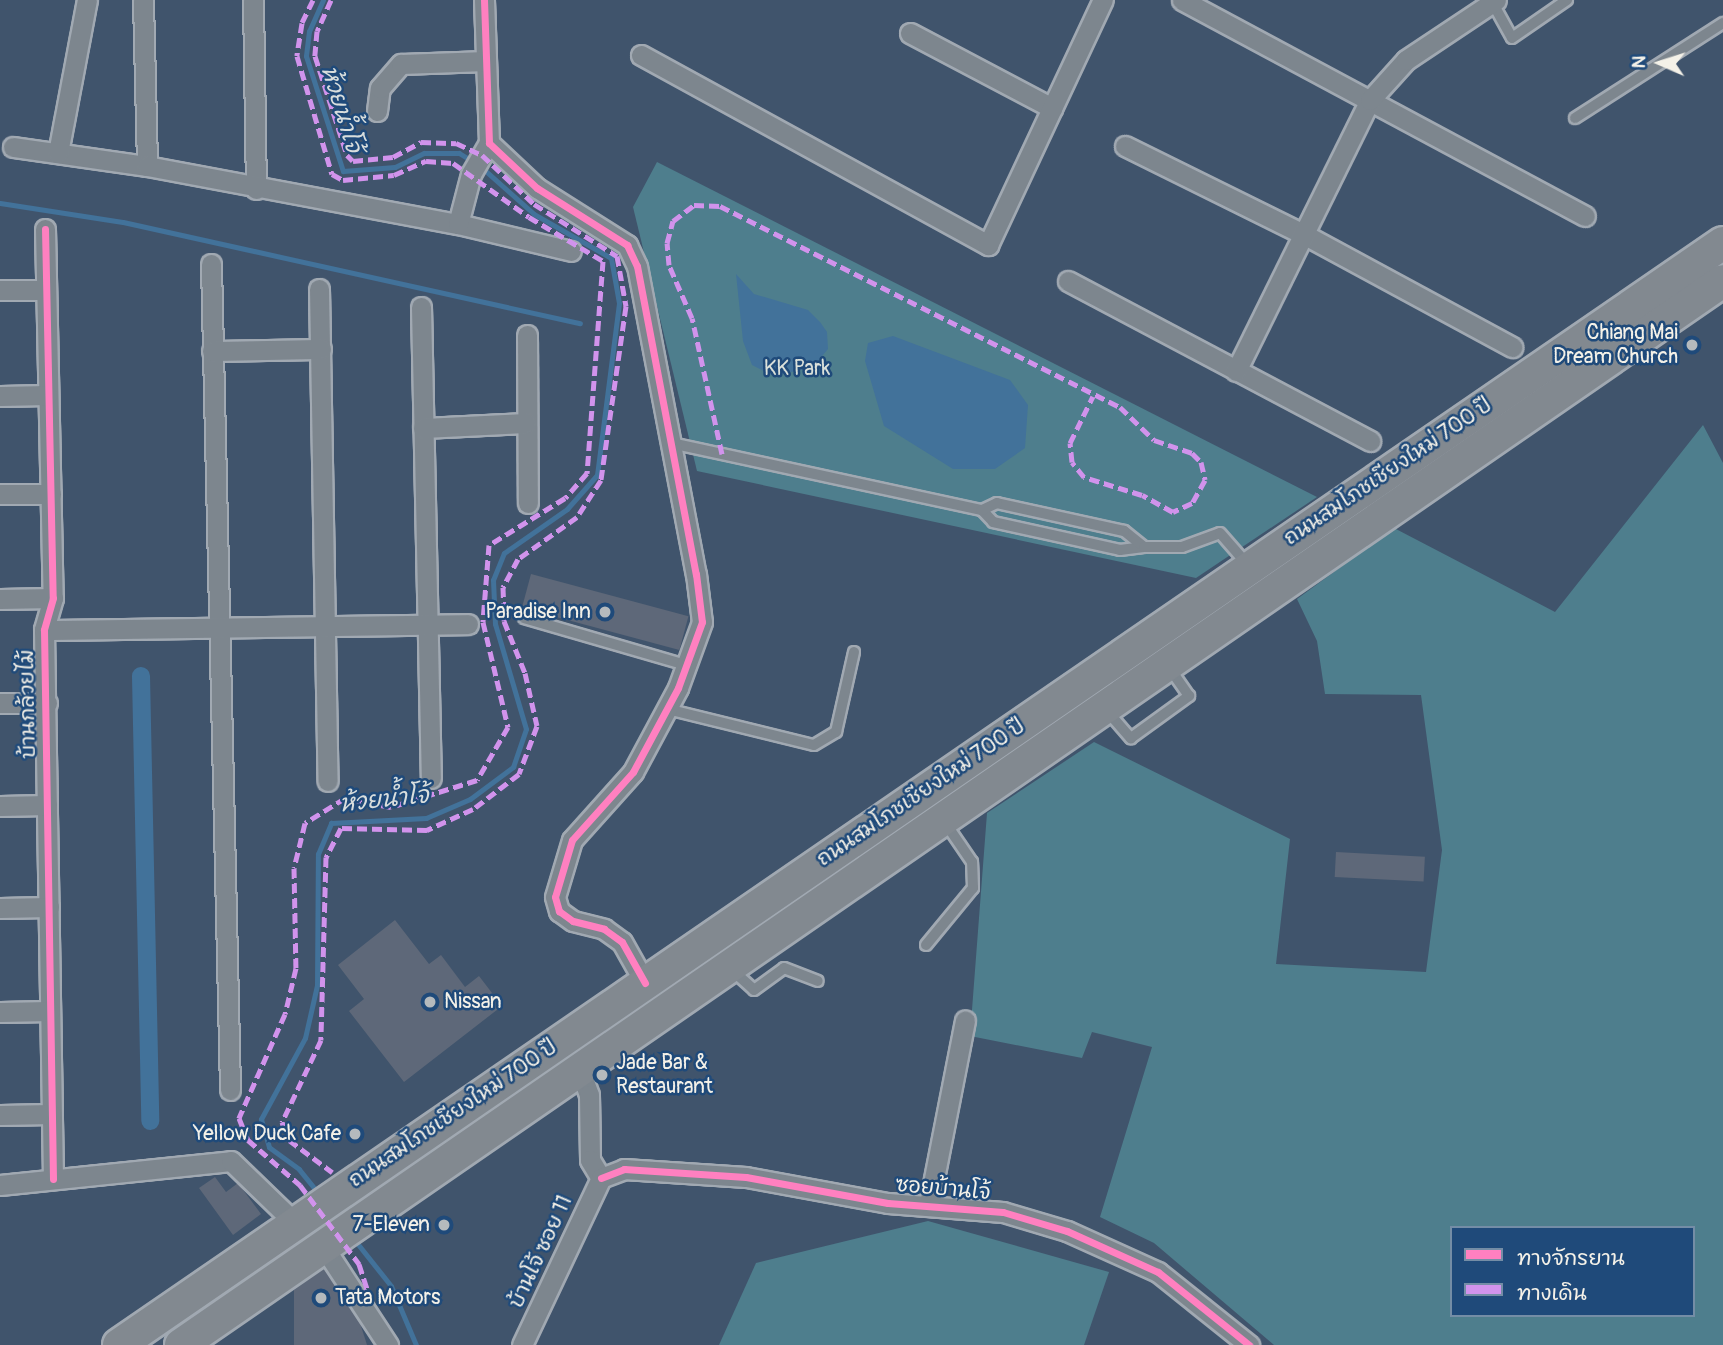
<!DOCTYPE html>
<meta charset="utf-8">
<style>
body{margin:0}
#map{position:relative;width:1723px;height:1345px;overflow:hidden;background:#40546c;font-family:Pangolin,"Playpen Sans Thai",sans-serif}
div>[style]{position:absolute}
[style*='--x']{left:calc(var(--x)*1px);top:calc(var(--y)*1px);width:calc(var(--w)*1px);rotate:calc(var(--a)*1deg)}
.green>*{inset:0;background:#4e7e8d}
.water>*{inset:0;background:#42729a}
.stream>*{height:5px;margin:-2.5px;padding:0 2.5px;transform-origin:2.5px;border-radius:2.5px;background:#42729a}
.canal>*{height:18px;margin:-9px;padding:0 9px;transform-origin:9px;border-radius:9px;background:#42729a}
.building>*{inset:0;background:#5e6879;transform-origin:0 0}
.roads{filter:drop-shadow(2px 0 #a1a9b2) drop-shadow(-2px 0 #a1a9b2) drop-shadow(0 2px #a1a9b2) drop-shadow(0 -2px #a1a9b2)}
.service>*{height:10px;margin:-5px;padding:0 5px;transform-origin:5px;border-radius:5px;background:#7d868e}
.minor>*{height:19px;margin:-9.5px;padding:0 9.5px;transform-origin:9.5px;border-radius:9.5px;background:#7d868e}
.primary>*{height:32px;margin:-16px;padding:0 16px;transform-origin:16px;border-radius:16px;background:#828990}
.quiet>*{height:5px;margin-top:-2.5px;transform-origin:0;background:repeating-linear-gradient(90deg,#d193ec 0 10px,transparent 0 15px)}
.cycleway>*{height:7px;margin:-3.5px;padding:0 3.5px;transform-origin:3.5px;border-radius:3.5px;background:#ff80c0}
.dots>*{width:19px;height:19px;translate:-50% -50%;box-sizing:border-box;border:4px solid #1f4a7a;border-radius:50%}
span{translate:-50% -50%;white-space:nowrap;text-align:center;line-height:1.15;-webkit-text-stroke:5px #1f4a7a;paint-order:stroke}
.poi-label{font-size:21px;color:#f4f1e8}
.right{translate:-100% -50%;text-align:right}
.left{translate:0 -50%;text-align:left}
.park-label{font-size:21px;color:#dbe1db}
.street-label{font-size:21px;color:#f4f1e8}
.water-label{font-size:23px;color:#d9dedd;font-style:italic}
.legend{position:absolute;left:1450px;top:1226px;width:245px;height:91px;box-sizing:border-box;background:#1f4a7a;border:2px solid #748da6;margin:0;padding:9px 12px;list-style:none;font-size:21px;color:#f4f1e8}
.legend li{display:flex;align-items:center;gap:14px;height:35px}
.legend b{width:35px;border:2px solid #748da6}
.north{position:absolute;left:1625px;top:28px;width:70px;height:70px;-webkit-text-stroke:5px #1f4a7a;paint-order:stroke;rotate:273deg;font-size:19px;font-weight:700;line-height:28px;text-align:center;color:#f4f1e8}
.north::after{content:'';display:block;margin:auto;width:24px;height:32px;background:#f4f1e8;clip-path:polygon(50% 0,100% 100%,50% 72%,0 100%)}
</style>
<div id="map">
<div class="green">
<i style="clip-path:polygon(657px 162px,1317px 497px,1196px 578px,697px 471px,633px 207px)"></i>
<i style="clip-path:polygon(evenodd,1703px 425px,1723px 463px,1723px 1345px,1274px 1345px,1154px 1243px,1100px 1217px,1152px 1047px,1092px 1032px,1082px 1058px,970px 1036px,987px 813px,1094px 742px,1290px 839px,1276px 964px,1426px 972px,1442px 850px,1421px 695px,1325px 694px,1317px 641px,1297px 599px,1394px 528px,1555px 612px,1703px 425px,1452px 1228px,1693px 1228px,1693px 1315px,1452px 1315px,1452px 1228px)"></i>
<i style="clip-path:polygon(928px 1221px,1109px 1272px,1084px 1345px,719px 1345px,756px 1263px)"></i>
</div>
<div class="water">
<i style="clip-path:polygon(736px 274px,754px 294px,808px 310px,820px 322px,827px 332px,828px 349px,813px 367px,774px 376px,752px 365px,743px 341px)"></i>
<i style="clip-path:polygon(893px 336px,1010px 380px,1028px 405px,1025px 448px,995px 469px,953px 469px,884px 426px,865px 361px,868px 343px)"></i>
</div>
<div class="stream">
<i style="--x:323;--y:0;--w:34;--a:114"></i>
<i style="--x:309;--y:31;--w:25;--a:97"></i>
<i style="--x:306;--y:56;--w:121;--a:72.2"></i>
<i style="--x:343;--y:171;--w:52;--a:-4.4"></i>
<i style="--x:395;--y:167;--w:32;--a:-26"></i>
<i style="--x:424;--y:153;--w:35;--a:0"></i>
<i style="--x:459;--y:153;--w:15;--a:32"></i>
<i style="--x:0;--y:203;--w:124;--a:8.8"></i>
<i style="--x:123;--y:222;--w:468;--a:12.5"></i>
<i style="--x:319;--y:1194;--w:32;--a:-129"></i>
<i style="--x:299;--y:1169;--w:37;--a:-144"></i>
<i style="--x:269;--y:1147;--w:29;--a:-106"></i>
<i style="--x:261;--y:1119;--w:92;--a:-61.5"></i>
<i style="--x:305;--y:1038;--w:54;--a:-77.2"></i>
<i style="--x:317;--y:985;--w:131;--a:-89.6"></i>
<i style="--x:318;--y:854;--w:34;--a:-67"></i>
<i style="--x:331;--y:823;--w:95;--a:-3"></i>
<i style="--x:426;--y:818;--w:48;--a:-23.4"></i>
<i style="--x:470;--y:799;--w:54;--a:-36.7"></i>
<i style="--x:513;--y:767;--w:40;--a:-71.1"></i>
<i style="--x:526;--y:729;--w:109;--a:-106.4"></i>
<i style="--x:495;--y:624;--w:44;--a:-92.6"></i>
<i style="--x:493;--y:580;--w:29;--a:-68"></i>
<i style="--x:504;--y:553;--w:77;--a:-34.9"></i>
<i style="--x:567;--y:509;--w:45;--a:-48.6"></i>
<i style="--x:597;--y:475;--w:173;--a:-82.7"></i>
<i style="--x:619;--y:303;--w:46;--a:-100.1"></i>
<i style="--x:611;--y:258;--w:89;--a:-150.3"></i>
<i style="--x:534;--y:214;--w:72;--a:-138.4"></i>
<i style="--x:353;--y:1238;--w:61;--a:51.6"></i>
<i style="--x:391;--y:1286;--w:64;--a:67"></i>
</div>
<div class="canal">
<i style="--x:141;--y:676;--w:445;--a:88.8"></i>
</div>
<div class="building">
<i style="left:531px;top:574px;width:163px;height:35px;rotate:15deg"></i>
<i style="left:1336px;top:852px;width:89px;height:25px;rotate:3deg"></i>
<i style="clip-path:polygon(395px 920px,429px 964px,441px 955px,465px 987px,479px 976px,502px 1006px,404px 1082px,349px 1011px,364px 999px,338px 965px)"></i>
<i style="clip-path:polygon(215px 1177px,226px 1192px,238px 1183px,261px 1214px,233px 1235px,199px 1188px)"></i>
<i style="clip-path:polygon(324px 1268px,355px 1307px,367px 1345px,294px 1345px,294px 1290px)"></i>
</div>
<div class="roads">
<div class="service">
<i style="--x:1491;--y:0;--w:43;--a:61.1"></i>
<i style="--x:1512;--y:38;--w:67;--a:-34.6"></i>
<i style="--x:1575;--y:118;--w:176;--a:-32.7"></i>
<i style="--x:671;--y:443;--w:318;--a:12.2"></i>
<i style="--x:982;--y:510;--w:16;--a:47"></i>
<i style="--x:993;--y:522;--w:130;--a:12.4"></i>
<i style="--x:1120;--y:550;--w:24;--a:-7"></i>
<i style="--x:1144;--y:547;--w:26;--a:-141"></i>
<i style="--x:1124;--y:531;--w:130;--a:-167.6"></i>
<i style="--x:997;--y:503;--w:17;--a:155"></i>
<i style="--x:1144;--y:547;--w:38;--a:0"></i>
<i style="--x:1182;--y:547;--w:40;--a:-20.2"></i>
<i style="--x:1220;--y:533;--w:41;--a:48.9"></i>
<i style="--x:524;--y:618;--w:169;--a:16.2"></i>
<i style="--x:667;--y:709;--w:151;--a:13.8"></i>
<i style="--x:814;--y:745;--w:26;--a:-31"></i>
<i style="--x:836;--y:732;--w:82;--a:-77.3"></i>
<i style="--x:1108;--y:712;--w:35;--a:49"></i>
<i style="--x:1131;--y:738;--w:72;--a:-35.9"></i>
<i style="--x:1189;--y:696;--w:33;--a:-125"></i>
<i style="--x:926;--y:945;--w:74;--a:-50.5"></i>
<i style="--x:973;--y:888;--w:26;--a:-92"></i>
<i style="--x:972;--y:862;--w:50;--a:-124.3"></i>
<i style="--x:731;--y:969;--w:31;--a:42"></i>
<i style="--x:754;--y:990;--w:37;--a:-36"></i>
<i style="--x:784;--y:968;--w:36;--a:21"></i>
</div>
<div class="minor">
<i style="--x:143;--y:0;--w:166;--a:88.6"></i>
<i style="--x:253;--y:0;--w:189;--a:89.1"></i>
<i style="--x:484;--y:0;--w:143;--a:88"></i>
<i style="--x:489;--y:143;--w:66;--a:43.2"></i>
<i style="--x:537;--y:188;--w:107;--a:32.3"></i>
<i style="--x:627;--y:245;--w:23;--a:65"></i>
<i style="--x:637;--y:266;--w:314;--a:79.2"></i>
<i style="--x:696;--y:574;--w:48;--a:82.9"></i>
<i style="--x:702;--y:622;--w:70;--a:110"></i>
<i style="--x:678;--y:688;--w:95;--a:118.2"></i>
<i style="--x:633;--y:772;--w:91;--a:131.9"></i>
<i style="--x:572;--y:840;--w:59;--a:106.6"></i>
<i style="--x:555;--y:897;--w:15;--a:74"></i>
<i style="--x:559;--y:911;--w:17;--a:36"></i>
<i style="--x:573;--y:921;--w:32;--a:14"></i>
<i style="--x:604;--y:929;--w:22;--a:36"></i>
<i style="--x:622;--y:942;--w:47;--a:60.7"></i>
<i style="--x:1182;--y:0;--w:457;--a:28.2"></i>
<i style="--x:910;--y:33;--w:161;--a:27.8"></i>
<i style="--x:641;--y:55;--w:396;--a:28.7"></i>
<i style="--x:988;--y:245;--w:271;--a:-64.9"></i>
<i style="--x:377;--y:111;--w:23;--a:-83"></i>
<i style="--x:380;--y:88;--w:32;--a:-49"></i>
<i style="--x:401;--y:64;--w:85;--a:-2"></i>
<i style="--x:1125;--y:146;--w:199;--a:26.3"></i>
<i style="--x:1303;--y:234;--w:238;--a:28.4"></i>
<i style="--x:13;--y:147;--w:135;--a:8.1"></i>
<i style="--x:147;--y:166;--w:316;--a:10.6"></i>
<i style="--x:458;--y:224;--w:116;--a:13.4"></i>
<i style="--x:58;--y:153;--w:156;--a:-79.3"></i>
<i style="--x:458;--y:224;--w:52;--a:-75.4"></i>
<i style="--x:471;--y:174;--w:36;--a:-60"></i>
<i style="--x:45;--y:229;--w:369;--a:88.8"></i>
<i style="--x:53;--y:598;--w:33;--a:106"></i>
<i style="--x:44;--y:630;--w:549;--a:89.06"></i>
<i style="--x:211;--y:264;--w:826;--a:88.68"></i>
<i style="--x:1068;--y:281;--w:342;--a:27.9"></i>
<i style="--x:319;--y:289;--w:492;--a:89"></i>
<i style="--x:0;--y:290;--w:46;--a:0"></i>
<i style="--x:421;--y:307;--w:471;--a:88.8"></i>
<i style="--x:527;--y:335;--w:168;--a:89.7"></i>
<i style="--x:212;--y:351;--w:109;--a:-1.1"></i>
<i style="--x:1236;--y:371;--w:302;--a:-63.7"></i>
<i style="--x:1370;--y:100;--w:54;--a:-48"></i>
<i style="--x:1406;--y:60;--w:108;--a:-33.7"></i>
<i style="--x:0;--y:396;--w:47;--a:-1.2"></i>
<i style="--x:423;--y:428;--w:103;--a:-2.8"></i>
<i style="--x:0;--y:494;--w:51;--a:0"></i>
<i style="--x:0;--y:599;--w:53;--a:-1.1"></i>
<i style="--x:44;--y:630;--w:424;--a:-0.8"></i>
<i style="--x:0;--y:703;--w:47;--a:0"></i>
<i style="--x:0;--y:806;--w:47;--a:-1.2"></i>
<i style="--x:0;--y:908;--w:49;--a:-1.2"></i>
<i style="--x:0;--y:1012;--w:50;--a:-1.1"></i>
<i style="--x:581;--y:1073;--w:23;--a:70"></i>
<i style="--x:589;--y:1095;--w:65;--a:89.1"></i>
<i style="--x:590;--y:1160;--w:21;--a:59"></i>
<i style="--x:0;--y:1115;--w:51;--a:-1.1"></i>
<i style="--x:601;--y:1178;--w:25;--a:-21"></i>
<i style="--x:624;--y:1169;--w:122;--a:3.8"></i>
<i style="--x:746;--y:1177;--w:144;--a:10.4"></i>
<i style="--x:888;--y:1203;--w:115;--a:4.5"></i>
<i style="--x:1003;--y:1212;--w:67;--a:16.5"></i>
<i style="--x:1067;--y:1231;--w:100;--a:24.3"></i>
<i style="--x:1158;--y:1272;--w:117;--a:38.7"></i>
<i style="--x:0;--y:1185;--w:232;--a:-5.9"></i>
<i style="--x:231;--y:1161;--w:89;--a:44.1"></i>
<i style="--x:929;--y:1204;--w:187;--a:-78.9"></i>
<i style="--x:325;--y:1249;--w:115;--a:56.7"></i>
<i style="--x:522;--y:1345;--w:185;--a:-64.7"></i>
</div>
<div class="primary">
<i style="--x:119;--y:1345;--w:1946;--a:-34.49"></i>
<i style="--x:181;--y:1345;--w:1873;--a:-34.61"></i>
</div>
</div>
<div class="quiet">
<i style="--x:313;--y:0;--w:25;--a:116"></i>
<i style="--x:302;--y:23;--w:33;--a:99"></i>
<i style="--x:297;--y:56;--w:123;--a:73.5"></i>
<i style="--x:332;--y:174;--w:13;--a:29"></i>
<i style="--x:343;--y:180;--w:51;--a:-5.6"></i>
<i style="--x:394;--y:175;--w:35;--a:-24"></i>
<i style="--x:426;--y:161;--w:27;--a:4"></i>
<i style="--x:453;--y:163;--w:93;--a:35.4"></i>
<i style="--x:529;--y:217;--w:86;--a:30.7"></i>
<i style="--x:603;--y:261;--w:213;--a:94.3"></i>
<i style="--x:587;--y:473;--w:33;--a:131"></i>
<i style="--x:565;--y:498;--w:89;--a:148.3"></i>
<i style="--x:489;--y:545;--w:77;--a:94.5"></i>
<i style="--x:483;--y:622;--w:108;--a:76.6"></i>
<i style="--x:508;--y:727;--w:61;--a:120.3"></i>
<i style="--x:477;--y:780;--w:90;--a:162.6"></i>
<i style="--x:391;--y:807;--w:47;--a:-168.9"></i>
<i style="--x:345;--y:798;--w:47;--a:148"></i>
<i style="--x:305;--y:823;--w:46;--a:103.7"></i>
<i style="--x:294;--y:868;--w:100;--a:88.9"></i>
<i style="--x:296;--y:968;--w:47;--a:103.4"></i>
<i style="--x:285;--y:1014;--w:114;--a:113.9"></i>
<i style="--x:239;--y:1118;--w:24;--a:68"></i>
<i style="--x:248;--y:1140;--w:69;--a:40.9"></i>
<i style="--x:300;--y:1185;--w:99;--a:53.2"></i>
<i style="--x:359;--y:1264;--w:26;--a:72"></i>
<i style="--x:367;--y:1289;--w:16;--a:112"></i>
<i style="--x:331;--y:0;--w:34;--a:114"></i>
<i style="--x:317;--y:31;--w:25;--a:95"></i>
<i style="--x:315;--y:56;--w:104;--a:72.1"></i>
<i style="--x:347;--y:155;--w:8;--a:45"></i>
<i style="--x:353;--y:161;--w:40;--a:-5.7"></i>
<i style="--x:393;--y:157;--w:32;--a:-28"></i>
<i style="--x:421;--y:142;--w:35;--a:2"></i>
<i style="--x:456;--y:143;--w:29;--a:25"></i>
<i style="--x:482;--y:155;--w:71;--a:43.3"></i>
<i style="--x:534;--y:204;--w:98;--a:32.1"></i>
<i style="--x:617;--y:256;--w:51;--a:79.8"></i>
<i style="--x:626;--y:306;--w:176;--a:98.2"></i>
<i style="--x:601;--y:480;--w:44;--a:123"></i>
<i style="--x:577;--y:517;--w:72;--a:144.6"></i>
<i style="--x:518;--y:559;--w:32;--a:118"></i>
<i style="--x:503;--y:587;--w:34;--a:88"></i>
<i style="--x:504;--y:621;--w:56;--a:68"></i>
<i style="--x:525;--y:673;--w:54;--a:77.2"></i>
<i style="--x:537;--y:726;--w:51;--a:110.6"></i>
<i style="--x:519;--y:774;--w:58;--a:142.7"></i>
<i style="--x:473;--y:809;--w:51;--a:155.5"></i>
<i style="--x:427;--y:830;--w:86;--a:-178.7"></i>
<i style="--x:341;--y:828;--w:33;--a:117"></i>
<i style="--x:326;--y:857;--w:183;--a:91.6"></i>
<i style="--x:321;--y:1040;--w:91;--a:115.4"></i>
<i style="--x:282;--y:1122;--w:19;--a:69"></i>
<i style="--x:289;--y:1140;--w:54;--a:36.7"></i>
<i style="--x:722;--y:454;--w:139;--a:-102.4"></i>
<i style="--x:692;--y:318;--w:58;--a:-113.5"></i>
<i style="--x:669;--y:265;--w:22;--a:-95"></i>
<i style="--x:667;--y:243;--w:23;--a:-75"></i>
<i style="--x:673;--y:221;--w:26;--a:-37"></i>
<i style="--x:694;--y:205;--w:26;--a:2"></i>
<i style="--x:720;--y:206;--w:448;--a:26.7"></i>
<i style="--x:1120;--y:407;--w:47;--a:44.1"></i>
<i style="--x:1154;--y:440;--w:40;--a:18.9"></i>
<i style="--x:1192;--y:453;--w:13;--a:45"></i>
<i style="--x:1201;--y:462;--w:18;--a:77"></i>
<i style="--x:1205;--y:480;--w:26;--a:119"></i>
<i style="--x:1192;--y:503;--w:21;--a:155"></i>
<i style="--x:1173;--y:512;--w:35;--a:-151"></i>
<i style="--x:1142;--y:495;--w:61;--a:-162.8"></i>
<i style="--x:1084;--y:477;--w:19;--a:-129"></i>
<i style="--x:1072;--y:462;--w:19;--a:-96"></i>
<i style="--x:1070;--y:443;--w:52;--a:-63.9"></i>
</div>
<div class="cycleway">
<i style="--x:484;--y:0;--w:143;--a:88"></i>
<i style="--x:489;--y:143;--w:66;--a:43.2"></i>
<i style="--x:537;--y:188;--w:107;--a:32.3"></i>
<i style="--x:627;--y:245;--w:23;--a:65"></i>
<i style="--x:637;--y:266;--w:314;--a:79.2"></i>
<i style="--x:696;--y:574;--w:48;--a:82.9"></i>
<i style="--x:702;--y:622;--w:70;--a:110"></i>
<i style="--x:678;--y:688;--w:95;--a:118.2"></i>
<i style="--x:633;--y:772;--w:91;--a:131.9"></i>
<i style="--x:572;--y:840;--w:59;--a:106.6"></i>
<i style="--x:555;--y:897;--w:15;--a:74"></i>
<i style="--x:559;--y:911;--w:17;--a:36"></i>
<i style="--x:573;--y:921;--w:32;--a:14"></i>
<i style="--x:604;--y:929;--w:22;--a:36"></i>
<i style="--x:622;--y:942;--w:47;--a:60.7"></i>
<i style="--x:45;--y:229;--w:369;--a:88.8"></i>
<i style="--x:53;--y:598;--w:33;--a:106"></i>
<i style="--x:44;--y:630;--w:549;--a:89.06"></i>
<i style="--x:601;--y:1178;--w:25;--a:-21"></i>
<i style="--x:624;--y:1169;--w:122;--a:3.8"></i>
<i style="--x:746;--y:1177;--w:144;--a:10.4"></i>
<i style="--x:888;--y:1203;--w:115;--a:4.5"></i>
<i style="--x:1003;--y:1212;--w:67;--a:16.5"></i>
<i style="--x:1067;--y:1231;--w:100;--a:24.3"></i>
<i style="--x:1158;--y:1272;--w:117;--a:38.7"></i>
</div>
<div class="dots">
<i style="left:1692px;top:345px;background:#b5babd"></i>
<i style="left:605px;top:612px;background:#b5babd"></i>
<i style="left:430px;top:1002px;background:#b5babd"></i>
<i style="left:602px;top:1075px;background:#b5babd"></i>
<i style="left:355px;top:1134px;background:#b5babd"></i>
<i style="left:444px;top:1225px;background:#b5babd"></i>
<i style="left:321px;top:1298px;background:#b5babd"></i>
</div>
<div class="poi-label">
<span class="right" style="left:1678px;top:345px">Chiang Mai<br>Dream Church</span>
<span class="right" style="left:591px;top:612px">Paradise Inn</span>
<span class="left" style="left:444px;top:1002px">Nissan</span>
<span class="left" style="left:616px;top:1075px">Jade Bar &amp;<br>Restaurant</span>
<span class="right" style="left:341px;top:1134px">Yellow Duck Cafe</span>
<span class="right" style="left:430px;top:1225px">7-Eleven</span>
<span class="left" style="left:335px;top:1298px">Tata Motors</span>
</div>
<div class="park-label">
<span style="left:797px;top:369px">KK Park</span>
</div>
<div class="street-label">
<span style="left:1388px;top:472px;rotate:-34deg">ถนนสมโภชเชียงใหม่ 700 ปี</span>
<span style="left:28px;top:704px;rotate:-91deg">บ้านกล้วยไม้</span>
<span style="left:921px;top:793px;rotate:-34deg">ถนนสมโภชเชียงใหม่ 700 ปี</span>
<span style="left:453px;top:1114px;rotate:-34deg">ถนนสมโภชเชียงใหม่ 700 ปี</span>
<span style="left:943px;top:1189px;rotate:5deg">ซอยบ้านโจ้</span>
<span style="left:541px;top:1252px;rotate:-65deg">บ้านโจ้ ซอย 11</span>
</div>
<div class="water-label">
<span style="left:341px;top:109px;rotate:73deg">ห้วยน้ำโจ้</span>
<span style="left:384px;top:800px;rotate:-6deg">ห้วยน้ำโจ้</span>
</div>
<ul class="legend">
<li><b style="height:9px;background:#ff80c0"></b>ทางจักรยาน</li>
<li><b style="height:9px;background:#d193ec"></b>ทางเดิน</li>
</ul>
<div class="north">N</div>
</div>
